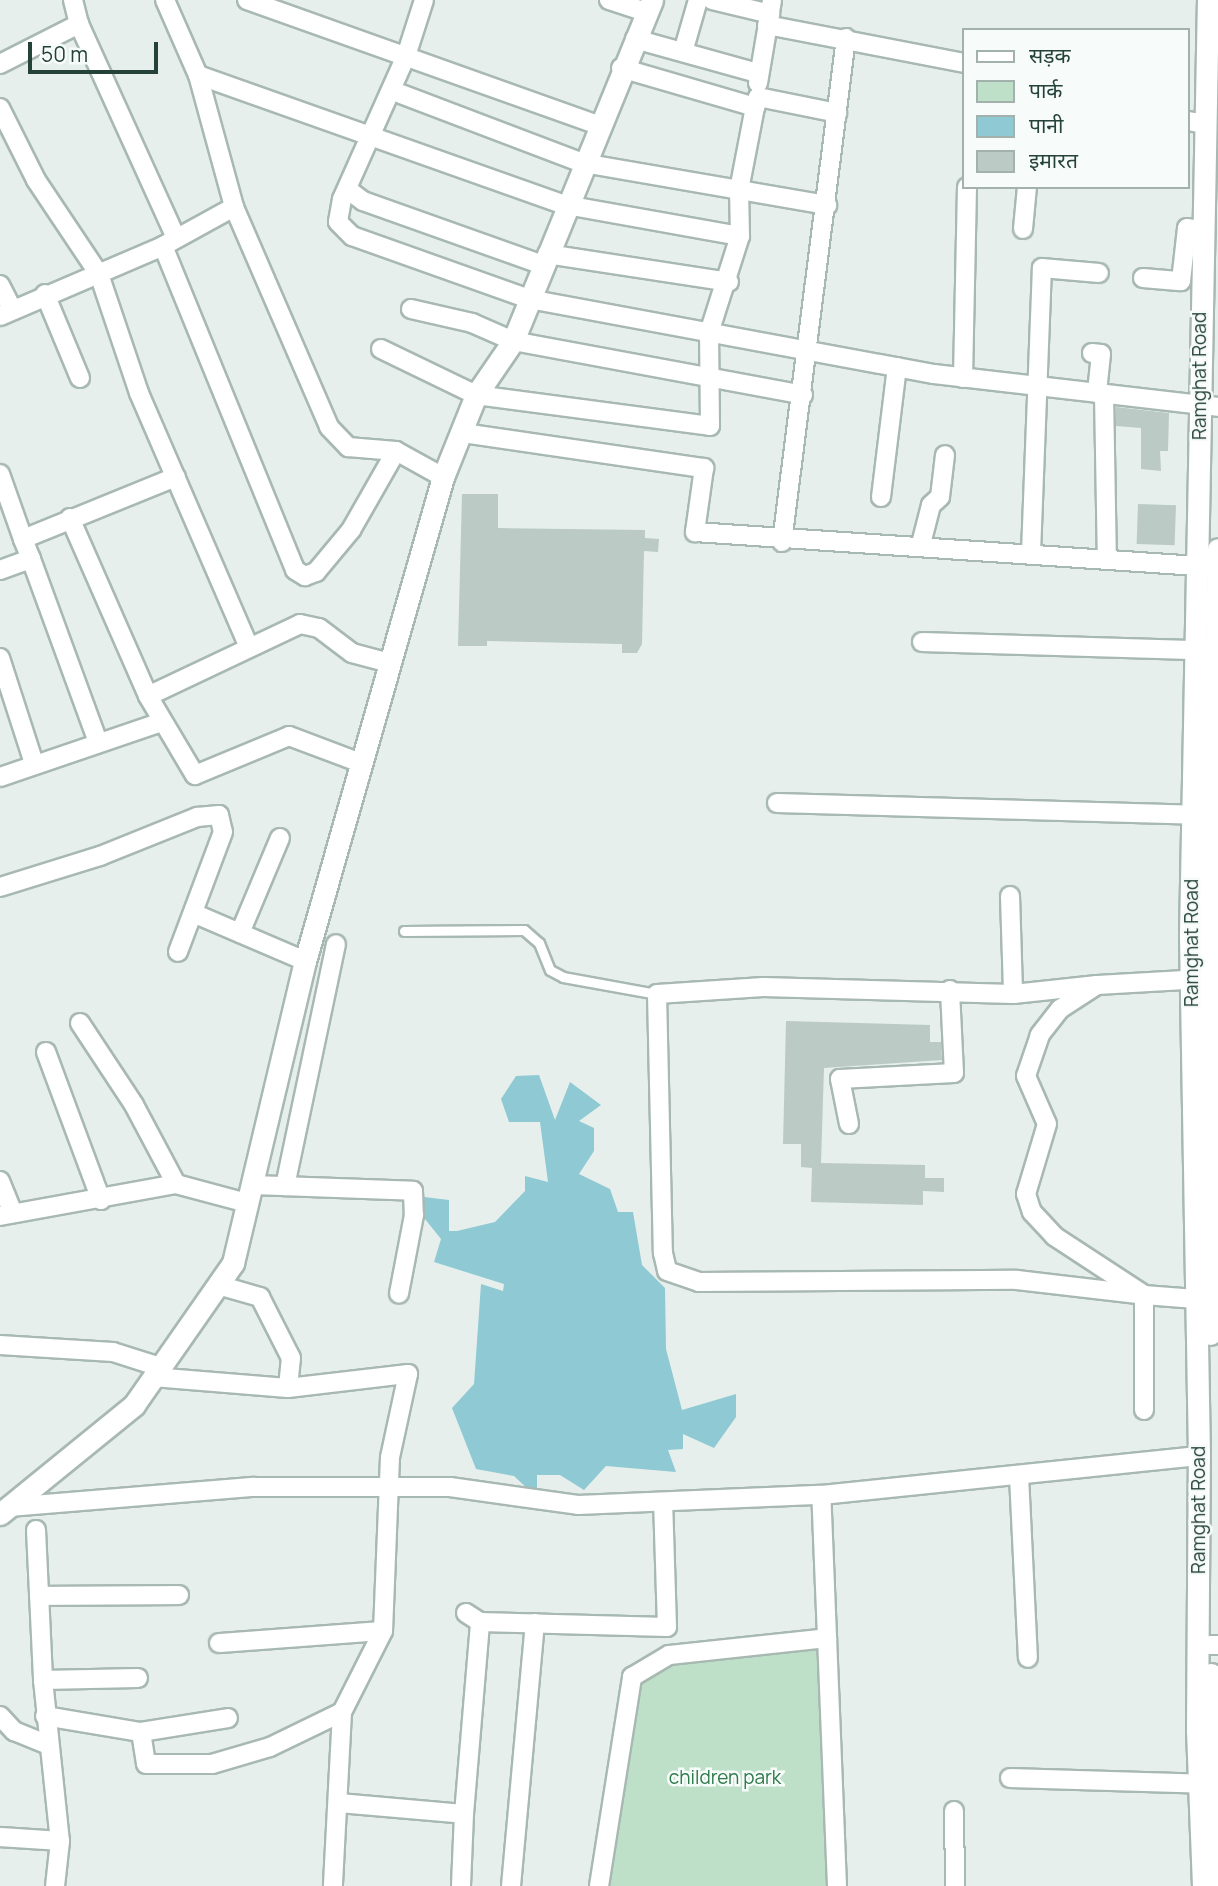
<!DOCTYPE html>
<meta charset="utf-8">
<style>
body{margin:0}
#map{position:relative;width:1218px;height:1886px;overflow:hidden;background:#e6efeb;font-family:Manrope,"Noto Sans Devanagari",sans-serif}
div>[style]{position:absolute}
[style*='--x']{left:calc(var(--x)*1px);top:calc(var(--y)*1px);width:calc(var(--w)*1px);rotate:calc(var(--a)*1deg)}
.green>*{inset:0;background:#bfe0c8}
.water>*{inset:0;background:#8ec9d4}
.building>*{inset:0;background:#bbcac4;transform-origin:0 0}
.roads{filter:drop-shadow(2px 0 #a8b8b2) drop-shadow(-2px 0 #a8b8b2) drop-shadow(0 2px #a8b8b2) drop-shadow(0 -2px #a8b8b2)}
.service>*{height:9px;margin:-4.5px;padding:0 4.5px;transform-origin:4.5px;border-radius:4.5px;background:#fff}
.minor>*{height:18px;margin:-9px;padding:0 9px;transform-origin:9px;border-radius:9px;background:#fff}
.tertiary>*{height:21px;margin:-10.5px;padding:0 10.5px;transform-origin:10.5px;border-radius:10.5px;background:#fff}
.secondary>*{height:21px;margin:-10.5px;padding:0 10.5px;transform-origin:10.5px;border-radius:10.5px;background:#fff}
span{translate:-50% -50%;white-space:nowrap;text-align:center;line-height:1.15;-webkit-text-stroke:5px #f7fbf9;paint-order:stroke}
.street-label{font-size:19px;color:#24423a}
.park-label{font-size:19px;color:#2d7a4b}
.legend{position:absolute;left:962px;top:28px;width:228px;height:161px;box-sizing:border-box;background:#f7fbf9;border:2px solid #a3b1ad;margin:0;padding:9px 12px;list-style:none;font-size:21px;color:#24423a}
.legend li{display:flex;align-items:center;gap:14px;height:35px}
.legend b{width:35px;border:2px solid #a3b1ad}
.scale{position:absolute;left:28px;top:42px;width:130px;height:32px;box-sizing:border-box;border:4px solid #24423a;border-top:0;padding-left:9px;font-size:21px;line-height:24px;white-space:nowrap;color:#24423a;-webkit-text-stroke:5px #f7fbf9;paint-order:stroke}
</style>
<div id="map">
<div class="green">
<i style="clip-path:polygon(827px 1638px,837px 1886px,599px 1886px,631px 1688px,669px 1655px)"></i>
</div>
<div class="water">
<i style="clip-path:polygon(539px 1075px,555px 1120px,570px 1082px,601px 1105px,579px 1121px,594px 1128px,594px 1151px,579px 1174px,610px 1189px,618px 1212px,633px 1212px,642px 1265px,665px 1288px,666px 1349px,682px 1410px,736px 1394px,736px 1417px,714px 1448px,683px 1434px,683px 1449px,668px 1450px,676px 1472px,606px 1466px,584px 1490px,560px 1475px,537px 1475px,537px 1491px,530px 1491px,514px 1476px,476px 1469px,452px 1408px,474px 1384px,481px 1284px,503px 1291px,504px 1284px,434px 1262px,441px 1239px,425px 1219px,424px 1197px,449px 1200px,449px 1231px,457px 1231px,495px 1222px,525px 1191px,525px 1176px,548px 1182px,540px 1122px,509px 1122px,501px 1099px,516px 1076px)"></i>
</div>
<div class="building">
<i style="clip-path:polygon(1116px 407px,1169px 413px,1168px 451px,1160px 451px,1161px 471px,1141px 469px,1141px 428px,1116px 426px)"></i>
<i style="clip-path:polygon(462px 494px,498px 494px,498px 528px,645px 530px,645px 538px,659px 539px,658px 552px,644px 551px,642px 644px,637px 653px,622px 653px,622px 644px,487px 641px,487px 646px,458px 646px)"></i>
<i style="left:1138px;top:504px;width:38px;height:40px;rotate:2deg"></i>
<i style="clip-path:polygon(786px 1021px,930px 1025px,930px 1042px,941px 1042px,942px 1060px,824px 1068px,821px 1163px,925px 1165px,925px 1178px,944px 1178px,944px 1192px,923px 1191px,923px 1205px,811px 1202px,812px 1168px,801px 1167px,801px 1144px,783px 1144px)"></i>
</div>
<div class="roads">
<div class="service">
<i style="--x:404;--y:931;--w:120;--a:-0.5"></i>
<i style="--x:524;--y:930;--w:20;--a:41"></i>
<i style="--x:539;--y:943;--w:29;--a:68"></i>
<i style="--x:550;--y:970;--w:15;--a:28"></i>
<i style="--x:563;--y:977;--w:96;--a:10.3"></i>
</div>
<div class="minor">
<i style="--x:73;--y:0;--w:25;--a:76"></i>
<i style="--x:79;--y:24;--w:235;--a:65.6"></i>
<i style="--x:165;--y:0;--w:82;--a:66.3"></i>
<i style="--x:198;--y:75;--w:137;--a:74.7"></i>
<i style="--x:234;--y:207;--w:240;--a:66.6"></i>
<i style="--x:329;--y:427;--w:28;--a:46"></i>
<i style="--x:348;--y:447;--w:48;--a:4.8"></i>
<i style="--x:396;--y:451;--w:54;--a:29"></i>
<i style="--x:247;--y:0;--w:373;--a:19.6"></i>
<i style="--x:424;--y:0;--w:59;--a:107.8"></i>
<i style="--x:406;--y:56;--w:157;--a:114.1"></i>
<i style="--x:342;--y:199;--w:23;--a:100"></i>
<i style="--x:338;--y:222;--w:20;--a:45"></i>
<i style="--x:352;--y:236;--w:188;--a:19.6"></i>
<i style="--x:529;--y:299;--w:412;--a:10.5"></i>
<i style="--x:934;--y:374;--w:286;--a:6.6"></i>
<i style="--x:609;--y:0;--w:40;--a:18"></i>
<i style="--x:712;--y:0;--w:60;--a:13.6"></i>
<i style="--x:767;--y:25;--w:201;--a:10.9"></i>
<i style="--x:635;--y:39;--w:128;--a:15.5"></i>
<i style="--x:683;--y:52;--w:54;--a:-73.9"></i>
<i style="--x:0;--y:64;--w:89;--a:-26.9"></i>
<i style="--x:621;--y:68;--w:140;--a:16.2"></i>
<i style="--x:755;--y:107;--w:10;--a:-73"></i>
<i style="--x:758;--y:97;--w:81;--a:11.4"></i>
<i style="--x:198;--y:75;--w:390;--a:19.5"></i>
<i style="--x:566;--y:205;--w:177;--a:10.1"></i>
<i style="--x:758;--y:83;--w:84;--a:-80.4"></i>
<i style="--x:401;--y:94;--w:195;--a:20.8"></i>
<i style="--x:583;--y:163;--w:248;--a:9.8"></i>
<i style="--x:0;--y:108;--w:80;--a:63.4"></i>
<i style="--x:36;--y:180;--w:113;--a:56.2"></i>
<i style="--x:99;--y:274;--w:126;--a:71.4"></i>
<i style="--x:139;--y:393;--w:275;--a:66.6"></i>
<i style="--x:1188;--y:121;--w:17;--a:10"></i>
<i style="--x:347;--y:189;--w:20;--a:37"></i>
<i style="--x:363;--y:201;--w:191;--a:19.6"></i>
<i style="--x:1023;--y:229;--w:42;--a:-84.6"></i>
<i style="--x:163;--y:246;--w:350;--a:67.8"></i>
<i style="--x:295;--y:570;--w:12;--a:31"></i>
<i style="--x:305;--y:576;--w:12;--a:-20"></i>
<i style="--x:316;--y:572;--w:55;--a:-50.2"></i>
<i style="--x:351;--y:530;--w:91;--a:-60.3"></i>
<i style="--x:547;--y:254;--w:184;--a:8.7"></i>
<i style="--x:1143;--y:278;--w:38;--a:5"></i>
<i style="--x:1181;--y:281;--w:53;--a:-83.5"></i>
<i style="--x:1187;--y:228;--w:13;--a:9"></i>
<i style="--x:0;--y:285;--w:27;--a:63"></i>
<i style="--x:45;--y:294;--w:91;--a:67.4"></i>
<i style="--x:411;--y:309;--w:63;--a:12.9"></i>
<i style="--x:472;--y:323;--w:45;--a:23.7"></i>
<i style="--x:513;--y:341;--w:295;--a:10.5"></i>
<i style="--x:0;--y:316;--w:177;--a:-23.2"></i>
<i style="--x:163;--y:246;--w:81;--a:-28.8"></i>
<i style="--x:381;--y:349;--w:106;--a:25.8"></i>
<i style="--x:476;--y:395;--w:236;--a:7.5"></i>
<i style="--x:710;--y:426;--w:93;--a:-90.6"></i>
<i style="--x:709;--y:333;--w:102;--a:-72.3"></i>
<i style="--x:740;--y:236;--w:46;--a:-91.2"></i>
<i style="--x:739;--y:190;--w:85;--a:-79.1"></i>
<i style="--x:1092;--y:353;--w:9;--a:6"></i>
<i style="--x:1101;--y:354;--w:39;--a:96"></i>
<i style="--x:963;--y:378;--w:191;--a:-88.8"></i>
<i style="--x:1104;--y:394;--w:165;--a:89"></i>
<i style="--x:463;--y:433;--w:244;--a:8.3"></i>
<i style="--x:704;--y:468;--w:65;--a:98"></i>
<i style="--x:695;--y:532;--w:504;--a:3.87"></i>
<i style="--x:0;--y:474;--w:69;--a:70.5"></i>
<i style="--x:881;--y:497;--w:131;--a:-83"></i>
<i style="--x:70;--y:518;--w:194;--a:66.3"></i>
<i style="--x:148;--y:696;--w:92;--a:59.3"></i>
<i style="--x:195;--y:775;--w:102;--a:-22.5"></i>
<i style="--x:289;--y:736;--w:77;--a:20.6"></i>
<i style="--x:782;--y:542;--w:508;--a:-82.76"></i>
<i style="--x:921;--y:544;--w:40;--a:-75.6"></i>
<i style="--x:931;--y:505;--w:12;--a:-42"></i>
<i style="--x:940;--y:497;--w:42;--a:-83.2"></i>
<i style="--x:1031;--y:553;--w:285;--a:-87.8"></i>
<i style="--x:1042;--y:268;--w:57;--a:5"></i>
<i style="--x:31;--y:559;--w:195;--a:69.9"></i>
<i style="--x:0;--y:570;--w:33;--a:-20"></i>
<i style="--x:31;--y:559;--w:22;--a:-112"></i>
<i style="--x:23;--y:539;--w:165;--a:-22.1"></i>
<i style="--x:922;--y:642;--w:277;--a:1.7"></i>
<i style="--x:0;--y:658;--w:110;--a:72.1"></i>
<i style="--x:148;--y:696;--w:168;--a:-25.3"></i>
<i style="--x:300;--y:624;--w:19;--a:12"></i>
<i style="--x:319;--y:628;--w:41;--a:37.1"></i>
<i style="--x:352;--y:653;--w:35;--a:15"></i>
<i style="--x:0;--y:777;--w:171;--a:-18.8"></i>
<i style="--x:777;--y:803;--w:427;--a:1.6"></i>
<i style="--x:0;--y:887;--w:105;--a:-17.2"></i>
<i style="--x:100;--y:856;--w:105;--a:-21.9"></i>
<i style="--x:197;--y:817;--w:22;--a:-5"></i>
<i style="--x:219;--y:815;--w:17;--a:77"></i>
<i style="--x:223;--y:832;--w:128;--a:110.6"></i>
<i style="--x:1010;--y:896;--w:98;--a:88.2"></i>
<i style="--x:193;--y:913;--w:122;--a:23.2"></i>
<i style="--x:240;--y:933;--w:103;--a:-67.2"></i>
<i style="--x:1202;--y:979;--w:105;--a:176.7"></i>
<i style="--x:1097;--y:985;--w:44;--a:147"></i>
<i style="--x:1060;--y:1009;--w:33;--a:128"></i>
<i style="--x:1040;--y:1035;--w:43;--a:108.9"></i>
<i style="--x:1026;--y:1076;--w:52;--a:66.4"></i>
<i style="--x:1047;--y:1124;--w:73;--a:106.7"></i>
<i style="--x:1026;--y:1194;--w:19;--a:72"></i>
<i style="--x:1032;--y:1212;--w:33;--a:47"></i>
<i style="--x:1054;--y:1236;--w:108;--a:33.2"></i>
<i style="--x:1144;--y:1295;--w:65;--a:4.4"></i>
<i style="--x:1097;--y:985;--w:84;--a:173.9"></i>
<i style="--x:1013;--y:994;--w:250;--a:-178.4"></i>
<i style="--x:763;--y:987;--w:106;--a:176.2"></i>
<i style="--x:657;--y:994;--w:259;--a:88.7"></i>
<i style="--x:663;--y:1253;--w:18;--a:77"></i>
<i style="--x:667;--y:1271;--w:34;--a:19"></i>
<i style="--x:699;--y:1282;--w:318;--a:-0.4"></i>
<i style="--x:1017;--y:1280;--w:128;--a:6.7"></i>
<i style="--x:1144;--y:1295;--w:115;--a:90"></i>
<i style="--x:80;--y:1023;--w:98;--a:56.6"></i>
<i style="--x:134;--y:1105;--w:89;--a:62"></i>
<i style="--x:46;--y:1052;--w:158;--a:69.6"></i>
<i style="--x:849;--y:1124;--w:46;--a:-101.3"></i>
<i style="--x:840;--y:1079;--w:114;--a:-3"></i>
<i style="--x:954;--y:1073;--w:83;--a:-92.8"></i>
<i style="--x:0;--y:1181;--w:32;--a:68"></i>
<i style="--x:253;--y:1185;--w:160;--a:2.1"></i>
<i style="--x:413;--y:1191;--w:24;--a:88"></i>
<i style="--x:414;--y:1215;--w:80;--a:100.8"></i>
<i style="--x:285;--y:1186;--w:247;--a:-78.1"></i>
<i style="--x:0;--y:1216;--w:179;--a:-10.3"></i>
<i style="--x:176;--y:1184;--w:73;--a:15"></i>
<i style="--x:218;--y:1285;--w:44;--a:15.9"></i>
<i style="--x:260;--y:1297;--w:68;--a:63.1"></i>
<i style="--x:291;--y:1358;--w:30;--a:96"></i>
<i style="--x:0;--y:1345;--w:113;--a:3.5"></i>
<i style="--x:113;--y:1352;--w:49;--a:17.7"></i>
<i style="--x:153;--y:1377;--w:135;--a:4.7"></i>
<i style="--x:288;--y:1388;--w:121;--a:-6.7"></i>
<i style="--x:408;--y:1374;--w:85;--a:102.2"></i>
<i style="--x:390;--y:1457;--w:174;--a:92.3"></i>
<i style="--x:383;--y:1631;--w:91;--a:116.8"></i>
<i style="--x:342;--y:1712;--w:174;--a:93"></i>
<i style="--x:1019;--y:1476;--w:182;--a:87.2"></i>
<i style="--x:9;--y:1507;--w:246;--a:-4.7"></i>
<i style="--x:254;--y:1487;--w:196;--a:0"></i>
<i style="--x:450;--y:1487;--w:129;--a:8"></i>
<i style="--x:578;--y:1505;--w:243;--a:-2.4"></i>
<i style="--x:36;--y:1530;--w:150;--a:87.3"></i>
<i style="--x:43;--y:1680;--w:162;--a:84"></i>
<i style="--x:60;--y:1841;--w:45;--a:96.3"></i>
<i style="--x:39;--y:1596;--w:140;--a:-0.4"></i>
<i style="--x:466;--y:1613;--w:17;--a:33"></i>
<i style="--x:480;--y:1622;--w:187;--a:1.5"></i>
<i style="--x:667;--y:1627;--w:125;--a:-91.8"></i>
<i style="--x:219;--y:1643;--w:164;--a:-4.2"></i>
<i style="--x:1210;--y:1645;--w:8;--a:0"></i>
<i style="--x:43;--y:1680;--w:95;--a:-1.2"></i>
<i style="--x:0;--y:1716;--w:21;--a:47"></i>
<i style="--x:14;--y:1731;--w:37;--a:22"></i>
<i style="--x:45;--y:1716;--w:97;--a:9.5"></i>
<i style="--x:141;--y:1732;--w:88;--a:-9.1"></i>
<i style="--x:141;--y:1732;--w:32;--a:81"></i>
<i style="--x:146;--y:1764;--w:66;--a:0"></i>
<i style="--x:212;--y:1764;--w:60;--a:-16.3"></i>
<i style="--x:270;--y:1747;--w:80;--a:-25.9"></i>
<i style="--x:1010;--y:1778;--w:201;--a:1.7"></i>
<i style="--x:339;--y:1803;--w:125;--a:5"></i>
<i style="--x:464;--y:1814;--w:72;--a:92.4"></i>
<i style="--x:954;--y:1811;--w:75;--a:89.2"></i>
<i style="--x:464;--y:1814;--w:193;--a:-85.2"></i>
<i style="--x:0;--y:1837;--w:60;--a:3.8"></i>
<i style="--x:511;--y:1886;--w:264;--a:-84.8"></i>
<i style="--x:599;--y:1886;--w:212;--a:-81"></i>
<i style="--x:632;--y:1677;--w:43;--a:-30.7"></i>
<i style="--x:669;--y:1655;--w:159;--a:-6.1"></i>
<i style="--x:837;--y:1886;--w:391;--a:-92.3"></i>
<i style="--x:821;--y:1495;--w:380;--a:-5.9"></i>
</div>
<div class="tertiary">
<i style="--x:0;--y:1514;--w:173;--a:-39.1"></i>
<i style="--x:134;--y:1405;--w:173;--a:-55.1"></i>
<i style="--x:233;--y:1263;--w:310;--a:-76.6"></i>
<i style="--x:305;--y:961;--w:503;--a:-74.09"></i>
<i style="--x:443;--y:477;--w:88;--a:-68.1"></i>
<i style="--x:476;--y:395;--w:65;--a:-55.6"></i>
<i style="--x:513;--y:341;--w:368;--a:-67.8"></i>
</div>
<div class="secondary">
<i style="--x:1210;--y:1334;--w:356;--a:-90.2"></i>
<i style="--x:1209;--y:978;--w:429;--a:-88.8"></i>
<i style="--x:1211;--y:1674;--w:206;--a:88.6"></i>
<i style="--x:1203;--y:1886;--w:156;--a:-92.2"></i>
<i style="--x:1197;--y:1730;--w:274;--a:-89.6"></i>
<i style="--x:1199;--y:1456;--w:521;--a:-90.99"></i>
<i style="--x:1190;--y:935;--w:935;--a:-88.9"></i>
</div>
</div>
<div class="street-label">
<span style="left:1200px;top:376px;rotate:-90deg">Ramghat Road</span>
<span style="left:1192px;top:943px;rotate:-90deg">Ramghat Road</span>
<span style="left:1199px;top:1510px;rotate:-90deg">Ramghat Road</span>
</div>
<div class="park-label">
<span style="left:725px;top:1778px">children park</span>
</div>
<ul class="legend">
<li><b style="height:9px;background:#fff"></b>सड़क</li>
<li><b style="height:19px;background:#bfe0c8"></b>पार्क</li>
<li><b style="height:19px;background:#8ec9d4"></b>पानी</li>
<li><b style="height:19px;background:#bbcac4"></b>इमारत</li>
</ul>
<div class="scale">50 m</div>
</div>
